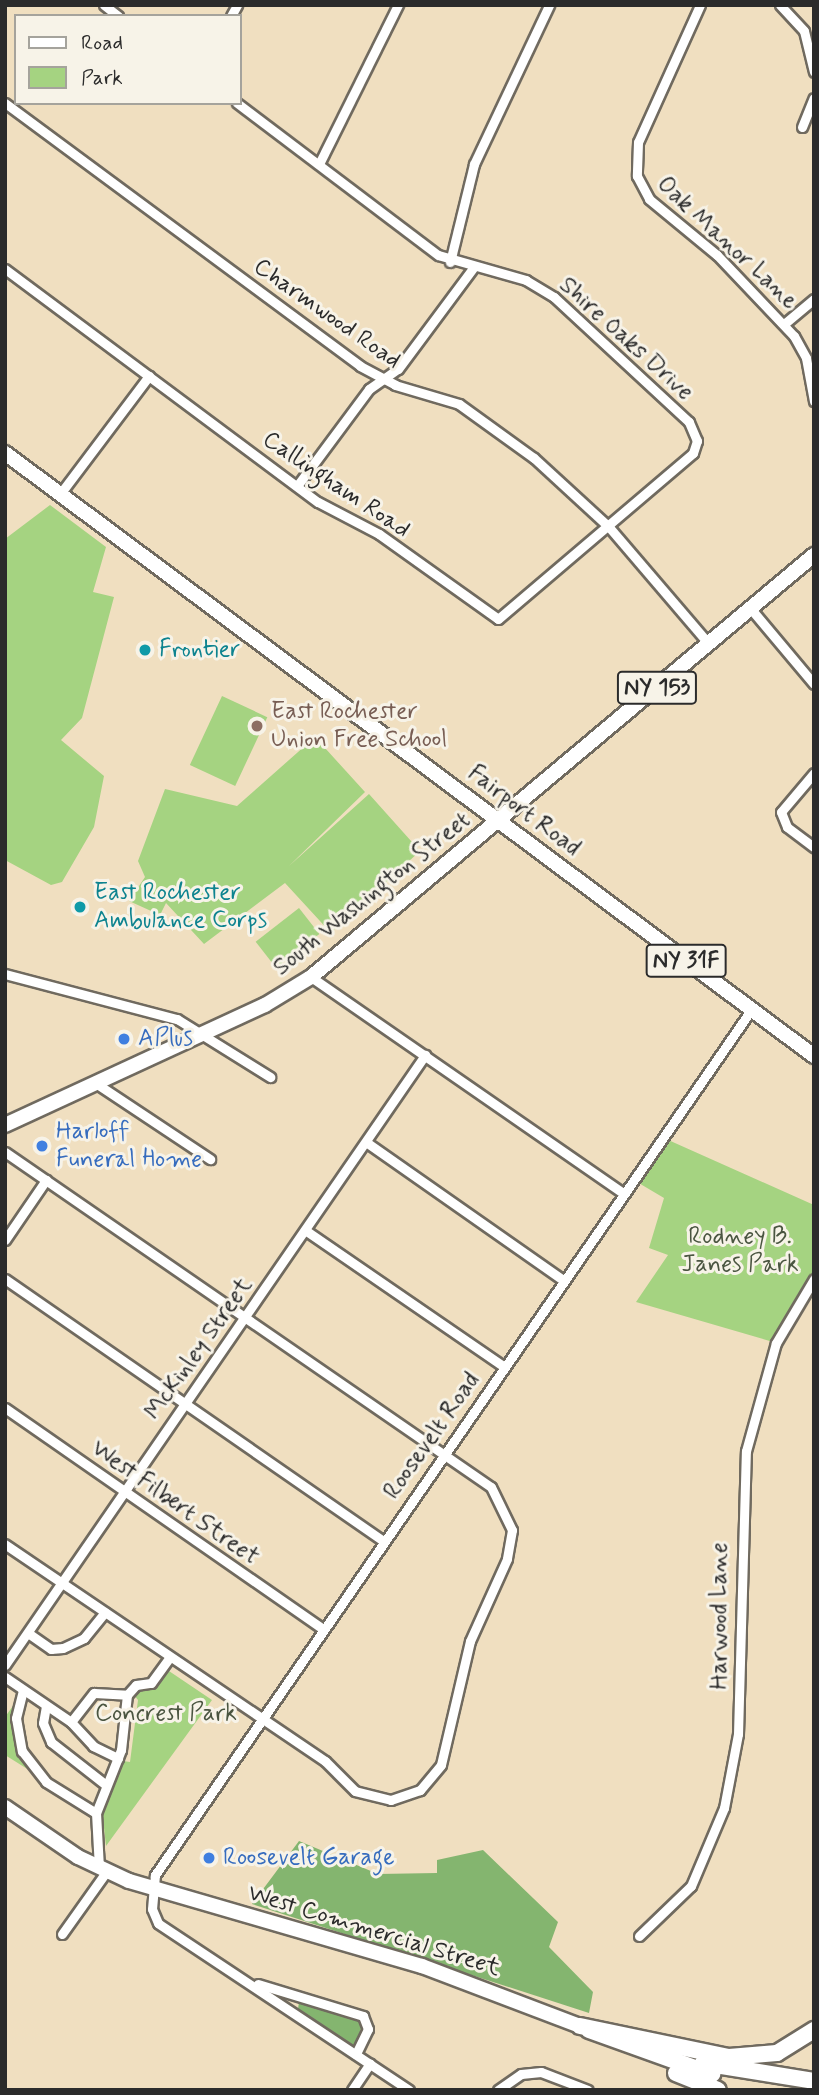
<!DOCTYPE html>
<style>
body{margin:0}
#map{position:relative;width:819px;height:2095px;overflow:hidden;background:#f0dfc0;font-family:Mynerve,sans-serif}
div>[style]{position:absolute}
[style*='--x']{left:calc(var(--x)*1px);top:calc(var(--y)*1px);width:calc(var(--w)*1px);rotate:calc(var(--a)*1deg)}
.green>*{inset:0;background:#a5d381;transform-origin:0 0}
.forest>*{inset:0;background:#84b56f}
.roads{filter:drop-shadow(2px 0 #706a5f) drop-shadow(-2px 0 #706a5f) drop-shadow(0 2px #706a5f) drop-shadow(0 -2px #706a5f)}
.minor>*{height:9px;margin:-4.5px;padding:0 4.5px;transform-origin:4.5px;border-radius:4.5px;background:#fff}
.primary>*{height:14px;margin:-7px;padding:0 7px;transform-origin:7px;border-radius:7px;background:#fff}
.motorway>*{height:16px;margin:-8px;padding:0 8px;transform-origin:8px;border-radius:8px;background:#fff}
.dots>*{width:19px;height:19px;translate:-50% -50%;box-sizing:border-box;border:4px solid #f7f3e8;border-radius:50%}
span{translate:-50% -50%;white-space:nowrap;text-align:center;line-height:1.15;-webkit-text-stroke:6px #f7f3e8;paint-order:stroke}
.shield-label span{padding:2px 5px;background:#f7f3e8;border:2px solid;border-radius:5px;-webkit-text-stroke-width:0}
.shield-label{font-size:23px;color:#2b2b2b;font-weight:700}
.street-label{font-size:24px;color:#2b2b2b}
.culture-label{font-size:24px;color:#0d838f}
.left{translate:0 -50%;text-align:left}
.education-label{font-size:24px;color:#785e54}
.shop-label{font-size:24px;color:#366cbe}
.park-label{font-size:24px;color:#4a5540}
.frame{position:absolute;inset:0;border:7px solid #2b2b2b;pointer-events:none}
.legend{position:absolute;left:14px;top:14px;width:228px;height:91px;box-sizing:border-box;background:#f7f3e8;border:2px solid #a5a39c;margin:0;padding:9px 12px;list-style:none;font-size:21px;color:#2b2b2b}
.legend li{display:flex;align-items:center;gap:14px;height:35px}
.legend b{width:35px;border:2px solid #a5a39c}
</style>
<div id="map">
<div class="green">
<i style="clip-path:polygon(50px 505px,106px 547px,93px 592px,114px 597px,82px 718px,61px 740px,104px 776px,94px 827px,62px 882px,51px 885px,5px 860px,5px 539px)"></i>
<i style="left:222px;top:696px;width:50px;height:76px;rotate:25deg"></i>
<i style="clip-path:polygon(315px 737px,365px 792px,289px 866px,369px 794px,420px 851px,331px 933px,285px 883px,204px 944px,166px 903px,160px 915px,129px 901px,145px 877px,138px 861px,165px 789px,237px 806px)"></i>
<i style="left:299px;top:908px;width:33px;height:55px;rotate:52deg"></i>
<i style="clip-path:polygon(666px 1139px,814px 1205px,814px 1273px,773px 1342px,636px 1302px,668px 1255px,649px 1248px,664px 1198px,637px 1182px)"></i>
<i style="clip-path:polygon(166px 1669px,212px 1700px,106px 1846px,102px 1810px,123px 1761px,130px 1762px,138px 1700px,133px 1694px,153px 1687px)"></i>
<i style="clip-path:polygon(15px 1703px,13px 1738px,29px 1770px,5px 1755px,5px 1717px)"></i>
</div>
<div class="forest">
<i style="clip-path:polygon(299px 1841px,378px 1874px,437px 1873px,437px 1860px,483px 1850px,558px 1922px,549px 1947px,593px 1992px,589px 2013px,252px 1904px)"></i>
<i style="clip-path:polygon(299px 2002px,363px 2020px,356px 2049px,298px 2009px)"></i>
</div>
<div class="roads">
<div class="minor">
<i style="--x:104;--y:5;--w:18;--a:38"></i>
<i style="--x:700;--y:5;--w:150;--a:114.3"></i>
<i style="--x:638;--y:142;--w:34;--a:92"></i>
<i style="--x:637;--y:176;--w:26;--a:62"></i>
<i style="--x:649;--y:199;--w:88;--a:39.5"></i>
<i style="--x:717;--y:255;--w:112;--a:46.5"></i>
<i style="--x:794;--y:336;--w:25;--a:61"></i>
<i style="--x:806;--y:358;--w:44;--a:79.5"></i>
<i style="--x:780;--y:5;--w:35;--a:47"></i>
<i style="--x:804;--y:31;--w:42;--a:76.3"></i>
<i style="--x:231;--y:16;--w:13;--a:-61"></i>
<i style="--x:5;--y:103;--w:442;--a:36.5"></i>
<i style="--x:360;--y:366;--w:40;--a:28"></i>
<i style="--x:395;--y:385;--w:67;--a:16.5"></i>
<i style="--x:459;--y:404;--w:92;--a:35.8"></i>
<i style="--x:534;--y:458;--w:102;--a:42.6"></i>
<i style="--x:609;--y:527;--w:154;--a:49.5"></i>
<i style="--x:802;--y:127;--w:31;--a:-68"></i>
<i style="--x:319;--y:164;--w:178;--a:-63.6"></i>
<i style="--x:450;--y:262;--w:101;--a:-76.2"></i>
<i style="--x:474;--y:164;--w:176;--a:-64.7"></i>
<i style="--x:5;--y:269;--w:390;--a:36.7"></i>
<i style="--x:318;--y:502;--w:69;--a:27.7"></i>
<i style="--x:379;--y:534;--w:146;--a:35.5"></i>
<i style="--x:498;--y:619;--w:256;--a:-40.4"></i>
<i style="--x:693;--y:453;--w:13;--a:-72"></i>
<i style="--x:697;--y:441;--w:21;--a:-113"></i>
<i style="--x:689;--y:422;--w:184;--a:-137.2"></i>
<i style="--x:554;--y:297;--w:33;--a:-149"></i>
<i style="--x:526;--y:280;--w:91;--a:-164.1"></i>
<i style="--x:438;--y:255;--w:252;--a:-142.9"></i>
<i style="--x:784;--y:324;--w:39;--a:-40"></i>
<i style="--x:297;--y:486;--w:121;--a:-53.4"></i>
<i style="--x:369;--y:389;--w:35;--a:-35"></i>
<i style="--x:398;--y:369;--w:126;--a:-53.4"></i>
<i style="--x:60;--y:494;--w:148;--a:-53"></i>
<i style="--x:751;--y:609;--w:98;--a:50"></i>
<i style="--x:814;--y:773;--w:51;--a:130.2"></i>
<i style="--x:781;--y:812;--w:16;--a:68"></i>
<i style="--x:787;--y:827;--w:34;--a:37"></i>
<i style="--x:5;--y:974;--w:178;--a:14.7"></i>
<i style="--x:177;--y:1019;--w:110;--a:31.9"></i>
<i style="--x:311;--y:977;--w:379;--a:34.7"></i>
<i style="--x:97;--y:1084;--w:136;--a:33.6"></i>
<i style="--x:366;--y:1142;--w:241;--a:35"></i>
<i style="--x:5;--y:1152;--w:590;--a:34.58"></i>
<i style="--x:491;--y:1487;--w:48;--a:64"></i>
<i style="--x:512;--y:1530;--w:29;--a:100"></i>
<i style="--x:507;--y:1559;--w:90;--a:114.3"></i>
<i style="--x:470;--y:1641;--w:127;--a:103.2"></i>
<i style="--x:441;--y:1765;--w:33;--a:130"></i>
<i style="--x:420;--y:1790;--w:31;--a:161"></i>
<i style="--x:391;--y:1800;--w:37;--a:-166"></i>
<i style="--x:355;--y:1791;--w:42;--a:-135"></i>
<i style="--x:325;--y:1761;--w:387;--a:-145.9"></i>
<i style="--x:305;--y:1230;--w:242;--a:34.5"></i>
<i style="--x:5;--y:1240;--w:73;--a:-55.7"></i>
<i style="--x:5;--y:1279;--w:460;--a:34.7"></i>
<i style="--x:5;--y:1408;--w:386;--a:34.8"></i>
<i style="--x:28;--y:1633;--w:28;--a:35"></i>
<i style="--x:51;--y:1649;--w:12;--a:-5"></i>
<i style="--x:63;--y:1648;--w:23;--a:-25"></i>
<i style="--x:84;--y:1638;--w:33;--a:-51"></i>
<i style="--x:5;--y:1665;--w:741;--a:-55.45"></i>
<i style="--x:5;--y:1677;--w:80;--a:34.3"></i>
<i style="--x:71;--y:1722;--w:37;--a:-52"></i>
<i style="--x:94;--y:1693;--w:33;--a:3"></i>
<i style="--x:23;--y:1690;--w:29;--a:104"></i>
<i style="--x:16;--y:1718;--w:34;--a:80"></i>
<i style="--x:22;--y:1751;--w:39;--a:52"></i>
<i style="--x:46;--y:1782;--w:59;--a:31.8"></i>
<i style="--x:46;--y:1706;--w:17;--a:100"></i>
<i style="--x:43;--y:1723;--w:21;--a:67"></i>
<i style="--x:51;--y:1742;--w:70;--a:38"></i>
<i style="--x:71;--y:1722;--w:33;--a:47"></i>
<i style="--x:93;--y:1746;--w:28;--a:26"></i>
<i style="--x:99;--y:1868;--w:55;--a:-93.1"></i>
<i style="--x:96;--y:1813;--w:68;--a:-68.4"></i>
<i style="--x:121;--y:1750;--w:55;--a:-83.8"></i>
<i style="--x:127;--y:1695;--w:13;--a:-48"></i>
<i style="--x:136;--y:1685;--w:15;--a:-8"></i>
<i style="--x:151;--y:1683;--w:32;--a:-54"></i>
<i style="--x:62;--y:1934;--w:76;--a:-54.6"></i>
<i style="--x:639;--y:1936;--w:72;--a:-43.9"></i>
<i style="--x:691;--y:1886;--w:85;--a:-67.1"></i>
<i style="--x:724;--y:1808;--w:75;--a:-79.3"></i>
<i style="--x:738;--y:1734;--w:283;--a:-88.4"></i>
<i style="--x:746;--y:1451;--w:112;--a:-74.5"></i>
<i style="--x:776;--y:1343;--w:74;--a:-59.3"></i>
<i style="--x:258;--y:1984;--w:110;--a:16.9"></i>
<i style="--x:363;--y:2016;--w:14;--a:69"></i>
<i style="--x:368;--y:2029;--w:28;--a:116"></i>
<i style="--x:352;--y:2090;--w:32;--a:-56"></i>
<i style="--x:409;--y:2090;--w:301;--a:-146.4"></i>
<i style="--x:158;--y:1923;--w:15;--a:-113"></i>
<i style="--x:152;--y:1909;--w:34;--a:-85"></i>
<i style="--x:155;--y:1875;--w:1050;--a:-55.43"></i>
<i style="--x:498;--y:2090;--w:28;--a:-35"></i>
<i style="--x:521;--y:2074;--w:20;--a:-6"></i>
<i style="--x:541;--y:2072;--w:50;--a:21"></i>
</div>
<div class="primary">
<i style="--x:5;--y:453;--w:1009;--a:36.7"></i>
<i style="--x:5;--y:1125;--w:286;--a:-24.8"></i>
<i style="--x:265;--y:1005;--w:54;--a:-31.3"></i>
<i style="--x:311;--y:977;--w:657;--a:-40"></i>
<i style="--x:5;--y:1807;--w:88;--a:34.4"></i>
<i style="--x:78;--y:1857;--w:56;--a:25.2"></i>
<i style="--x:129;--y:1881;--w:305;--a:16.2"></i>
<i style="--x:422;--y:1966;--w:169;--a:20.8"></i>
</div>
<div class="motorway">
<i style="--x:580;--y:2026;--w:152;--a:11.8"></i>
<i style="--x:729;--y:2057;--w:48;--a:-4.8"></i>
<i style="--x:777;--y:2053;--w:44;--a:-31.9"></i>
<i style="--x:589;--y:2030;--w:131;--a:19.7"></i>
<i style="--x:703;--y:2063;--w:112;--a:9.2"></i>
<i style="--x:676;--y:2073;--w:45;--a:22"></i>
</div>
</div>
<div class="dots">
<i style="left:145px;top:650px;background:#0f9aa8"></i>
<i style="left:257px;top:726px;background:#8d6e63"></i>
<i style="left:80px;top:907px;background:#0f9aa8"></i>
<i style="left:124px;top:1039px;background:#3f7fe0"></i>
<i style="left:42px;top:1146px;background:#3f7fe0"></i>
<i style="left:209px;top:1858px;background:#3f7fe0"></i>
</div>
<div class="shield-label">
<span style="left:657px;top:688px">NY 153</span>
<span style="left:686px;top:961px">NY 31F</span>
</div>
<div class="street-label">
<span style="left:727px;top:243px;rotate:43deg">Oak Manor Lane</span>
<span style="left:327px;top:314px;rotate:35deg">Charmwood Road</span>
<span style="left:626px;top:339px;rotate:42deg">Shire Oaks Drive</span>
<span style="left:336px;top:485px;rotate:34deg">Callingham Road</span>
<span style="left:524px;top:811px;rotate:37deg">Fairport Road</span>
<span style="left:372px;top:894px;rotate:-39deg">South Washington Street</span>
<span style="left:199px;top:1349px;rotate:-55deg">McKinley Street</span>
<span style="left:432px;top:1436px;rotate:-55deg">Roosevelt Road</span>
<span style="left:175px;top:1503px;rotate:35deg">West Filbert Street</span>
<span style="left:720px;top:1616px;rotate:-90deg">Harwood Lane</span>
<span style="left:374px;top:1931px;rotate:17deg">West Commercial Street</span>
</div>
<div class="culture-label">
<span class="left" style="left:159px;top:650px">Frontier</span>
<span class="left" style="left:94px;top:907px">East Rochester<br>Ambulance Corps</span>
</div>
<div class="education-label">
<span class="left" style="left:271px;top:726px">East Rochester<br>Union Free School</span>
</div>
<div class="shop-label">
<span class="left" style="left:138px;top:1039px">APlus</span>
<span class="left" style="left:56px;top:1146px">Harloff<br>Funeral Home</span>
<span class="left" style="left:223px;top:1858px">Roosevelt Garage</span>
</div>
<div class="park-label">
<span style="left:740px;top:1251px">Rodney B.<br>Janes Park</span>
<span style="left:166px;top:1714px">Concrest Park</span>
</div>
<div class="frame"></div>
<ul class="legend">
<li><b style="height:9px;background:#fff"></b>Road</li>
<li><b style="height:19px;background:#a5d381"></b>Park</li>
</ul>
</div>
